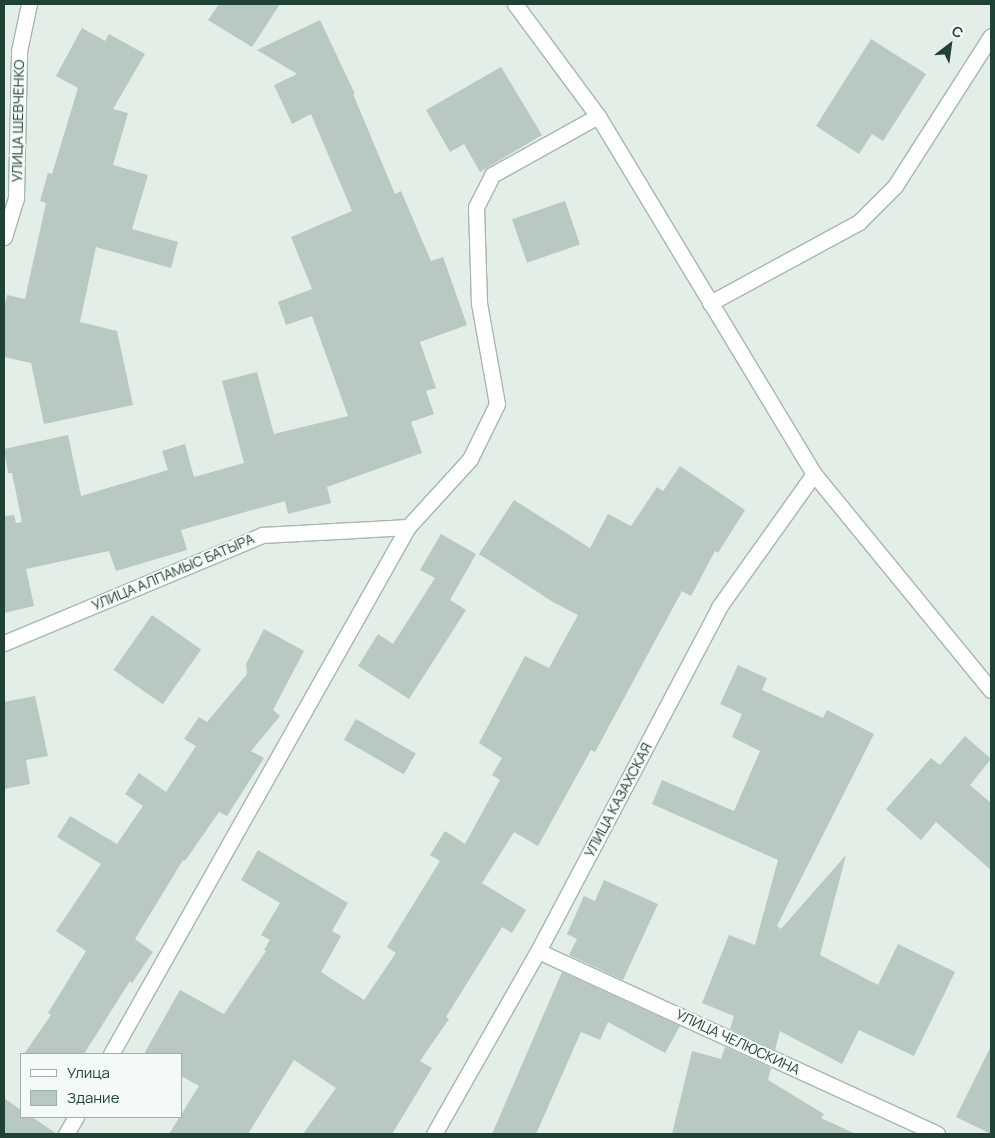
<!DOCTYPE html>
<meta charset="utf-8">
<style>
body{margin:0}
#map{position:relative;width:995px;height:1138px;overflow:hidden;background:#e3eee7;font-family:Manrope,sans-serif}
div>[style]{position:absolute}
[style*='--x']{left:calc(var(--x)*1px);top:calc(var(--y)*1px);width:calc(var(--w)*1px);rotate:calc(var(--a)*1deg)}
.building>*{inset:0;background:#b7c9c0;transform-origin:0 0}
.roads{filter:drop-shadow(1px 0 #a5b7ae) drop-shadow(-1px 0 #a5b7ae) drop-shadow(0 1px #a5b7ae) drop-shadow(0 -1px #a5b7ae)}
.minor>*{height:15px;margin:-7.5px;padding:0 7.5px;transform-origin:7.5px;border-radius:7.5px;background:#fff}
span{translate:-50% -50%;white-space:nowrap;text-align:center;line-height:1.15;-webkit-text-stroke:4px #f4faf6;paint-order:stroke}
.street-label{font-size:14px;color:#204234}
.frame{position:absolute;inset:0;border:5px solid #204234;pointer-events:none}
.legend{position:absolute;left:20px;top:1053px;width:162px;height:65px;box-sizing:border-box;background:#f4faf6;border:1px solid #9fb0a8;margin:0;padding:6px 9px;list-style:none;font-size:15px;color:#204234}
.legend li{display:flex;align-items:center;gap:10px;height:25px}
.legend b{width:25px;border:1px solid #9fb0a8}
.north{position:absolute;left:925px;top:20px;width:50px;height:50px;-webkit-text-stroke:4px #f4faf6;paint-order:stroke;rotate:30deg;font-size:14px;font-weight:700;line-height:20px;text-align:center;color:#204234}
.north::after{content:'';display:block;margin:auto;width:18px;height:22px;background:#204234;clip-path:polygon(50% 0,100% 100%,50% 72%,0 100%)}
</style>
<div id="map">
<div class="building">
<i style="clip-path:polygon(219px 4px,280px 4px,252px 47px,208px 20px)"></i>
<i style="clip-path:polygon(320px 20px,355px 94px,353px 94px,395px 194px,401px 191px,431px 261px,443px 257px,467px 325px,420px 342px,436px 388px,426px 391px,434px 414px,411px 422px,422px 453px,327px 487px,331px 503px,288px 514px,285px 501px,181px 530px,187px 550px,116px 571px,109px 551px,26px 569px,34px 606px,4px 613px,4px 516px,14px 515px,16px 523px,22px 522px,12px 473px,8px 473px,4px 449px,68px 435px,81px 496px,168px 470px,162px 451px,185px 444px,194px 477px,244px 463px,222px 381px,257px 372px,274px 434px,348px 416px,312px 316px,286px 325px,278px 302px,312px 289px,291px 237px,352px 211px,311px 114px,292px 124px,274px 85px,297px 74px,257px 50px)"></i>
<i style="clip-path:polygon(82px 28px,105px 41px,109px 34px,145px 54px,113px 109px,128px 113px,113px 165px,148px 175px,132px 229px,178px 242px,171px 268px,96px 247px,80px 322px,117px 331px,133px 405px,44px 424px,31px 363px,4px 357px,4px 309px,7px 295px,25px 299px,46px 203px,40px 201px,48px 173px,52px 174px,78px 88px,56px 76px)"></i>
<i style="clip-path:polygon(871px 39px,926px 74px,883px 141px,872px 134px,859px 154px,816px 126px)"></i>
<i style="clip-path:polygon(501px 67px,542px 135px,480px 172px,464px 144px,450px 152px,426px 110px)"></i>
<i style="left:565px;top:201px;width:46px;height:56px;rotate:71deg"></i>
<i style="clip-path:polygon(680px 466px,745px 510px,718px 553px,715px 551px,691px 596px,682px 591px,595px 752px,591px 750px,538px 846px,514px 832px,482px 883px,526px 910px,512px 933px,502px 927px,446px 1017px,449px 1019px,420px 1061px,432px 1068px,392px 1134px,303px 1134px,336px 1088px,294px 1060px,248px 1134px,169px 1134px,199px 1086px,181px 1076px,181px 1054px,144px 1054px,180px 990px,224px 1014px,266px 951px,264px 950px,270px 940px,261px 935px,280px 903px,241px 880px,258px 850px,348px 903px,332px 931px,341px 936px,321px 972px,364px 1000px,396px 953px,387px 947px,440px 861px,430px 855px,445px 831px,465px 844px,500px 780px,492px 775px,502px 758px,479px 743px,525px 656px,549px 668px,578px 615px,553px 602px,479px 554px,514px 500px,590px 548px,608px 514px,631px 526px,657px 487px,663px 491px)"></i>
<i style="clip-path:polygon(441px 534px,476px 554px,450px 600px,466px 610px,409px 699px,358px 666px,378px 634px,393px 644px,435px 578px,420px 570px)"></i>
<i style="left:152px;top:615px;width:60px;height:67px;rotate:35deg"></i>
<i style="clip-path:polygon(264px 629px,304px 651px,273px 710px,280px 716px,251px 751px,264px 758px,227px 816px,219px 812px,185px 861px,183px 860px,135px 939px,153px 952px,132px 983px,130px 981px,84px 1054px,24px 1054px,51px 1015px,48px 1013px,86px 951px,56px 931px,101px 864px,57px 837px,70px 816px,117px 844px,143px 806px,125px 794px,139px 773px,166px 792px,196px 746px,184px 739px,199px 717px,207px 722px,247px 674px,246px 664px)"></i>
<i style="clip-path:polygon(738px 665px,767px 678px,762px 690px,823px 718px,827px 710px,874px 734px,777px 926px,781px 929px,846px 855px,820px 955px,878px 985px,898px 944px,955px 972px,914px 1056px,859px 1030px,842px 1064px,780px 1031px,775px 1050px,730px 1029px,734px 1016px,702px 1003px,729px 935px,755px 945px,778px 860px,652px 804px,662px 780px,734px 811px,760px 751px,732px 737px,742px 714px,720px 704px)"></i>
<i style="clip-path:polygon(35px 696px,48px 756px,26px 760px,30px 784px,4px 789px,4px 702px)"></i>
<i style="left:356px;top:719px;width:69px;height:24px;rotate:30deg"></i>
<i style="clip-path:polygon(965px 736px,991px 759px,970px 785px,991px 803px,991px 870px,936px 822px,921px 840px,886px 809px,931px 758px,940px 765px)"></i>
<i style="clip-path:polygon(604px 880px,658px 904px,623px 980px,569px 955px,577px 939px,567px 934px,584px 896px,595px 901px)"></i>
<i style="clip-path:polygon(562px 972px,680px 1026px,665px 1053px,608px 1022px,600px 1040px,581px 1032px,536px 1134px,492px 1134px)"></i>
<i style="clip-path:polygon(991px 1046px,991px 1134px,956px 1117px)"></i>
<i style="clip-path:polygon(725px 1047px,771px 1068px,768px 1080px,824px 1114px,821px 1118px,856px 1134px,672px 1134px,692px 1051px,721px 1059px)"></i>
<i style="clip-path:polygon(4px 1098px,21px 1110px,21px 1117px,32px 1117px,57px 1134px,4px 1134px)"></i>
</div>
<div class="roads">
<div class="minor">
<i style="--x:515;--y:4;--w:139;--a:53.5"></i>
<i style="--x:598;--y:116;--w:418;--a:58.9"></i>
<i style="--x:814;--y:474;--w:279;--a:50.7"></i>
<i style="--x:4;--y:237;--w:41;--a:-72.9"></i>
<i style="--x:16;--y:198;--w:147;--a:-88.8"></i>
<i style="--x:19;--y:51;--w:48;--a:-78"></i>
<i style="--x:710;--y:303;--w:170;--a:-28.5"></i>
<i style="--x:859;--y:222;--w:51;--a:-45"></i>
<i style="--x:895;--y:186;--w:178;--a:-57.4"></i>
<i style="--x:4;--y:643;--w:280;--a:-22.7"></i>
<i style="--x:262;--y:535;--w:146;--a:-3.1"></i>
<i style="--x:538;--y:951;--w:439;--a:24.6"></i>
<i style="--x:111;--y:1054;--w:605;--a:-60.6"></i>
<i style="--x:408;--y:527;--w:92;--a:-47.6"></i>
<i style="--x:470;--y:459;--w:61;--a:-63.9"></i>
<i style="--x:497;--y:404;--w:103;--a:-100.1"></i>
<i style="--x:479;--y:303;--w:96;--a:-91.8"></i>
<i style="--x:476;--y:207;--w:36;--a:-63"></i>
<i style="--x:492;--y:175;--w:121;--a:-29.1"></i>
<i style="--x:66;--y:1134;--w:20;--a:-60"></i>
<i style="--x:434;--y:1134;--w:210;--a:-60.4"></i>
<i style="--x:538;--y:951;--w:389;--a:-62.2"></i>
<i style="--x:719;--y:607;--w:163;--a:-54.5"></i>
</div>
</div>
<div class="street-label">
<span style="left:18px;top:121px;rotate:-89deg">УЛИЦА ШЕВЧЕНКО</span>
<span style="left:173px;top:572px;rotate:-23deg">УЛИЦА АЛПАМЫС БАТЫРА</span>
<span style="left:618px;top:800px;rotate:-62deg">УЛИЦА КАЗАХСКАЯ</span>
<span style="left:738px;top:1042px;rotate:25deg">УЛИЦА ЧЕЛЮСКИНА</span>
</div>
<div class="frame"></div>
<ul class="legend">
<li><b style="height:6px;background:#fff"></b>Улица</li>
<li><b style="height:14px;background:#b7c9c0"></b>Здание</li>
</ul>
<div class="north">С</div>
</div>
